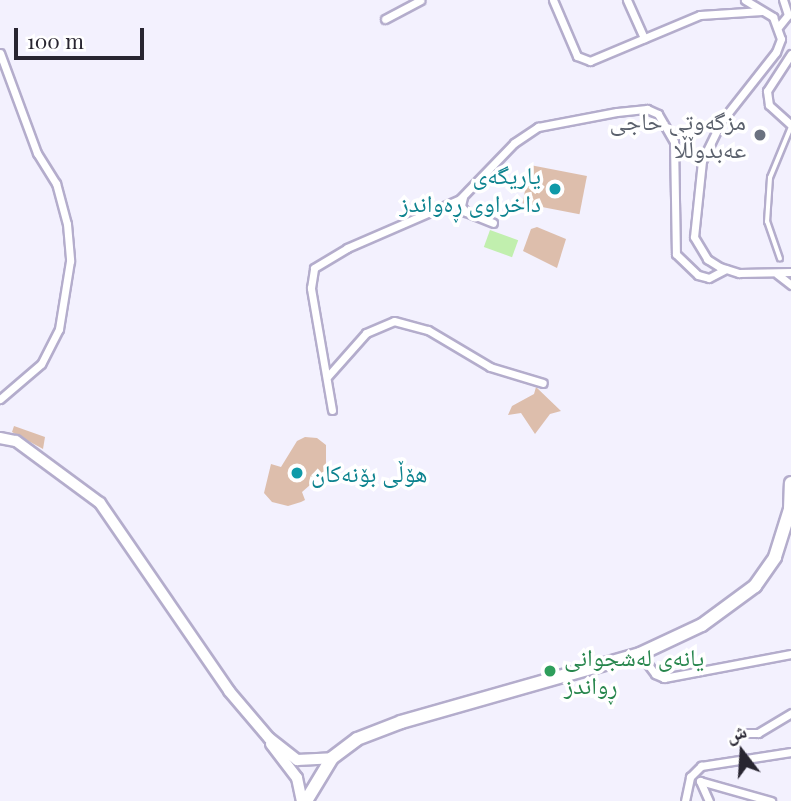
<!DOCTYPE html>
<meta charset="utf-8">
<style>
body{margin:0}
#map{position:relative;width:791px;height:801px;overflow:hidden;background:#f3f1fe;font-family:"Playfair Display","Noto Naskh Arabic",serif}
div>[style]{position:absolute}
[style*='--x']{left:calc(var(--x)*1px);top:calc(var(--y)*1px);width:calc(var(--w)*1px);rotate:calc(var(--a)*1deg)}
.green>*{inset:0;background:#c1efae;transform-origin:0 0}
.building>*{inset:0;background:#ddbeac;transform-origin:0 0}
.roads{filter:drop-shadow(2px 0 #b4adcc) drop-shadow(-2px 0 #b4adcc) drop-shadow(0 2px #b4adcc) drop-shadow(0 -2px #b4adcc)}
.lane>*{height:3.5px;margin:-1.75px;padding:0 1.75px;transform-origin:1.75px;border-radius:1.75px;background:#fff}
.street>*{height:7px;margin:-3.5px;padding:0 3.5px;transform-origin:3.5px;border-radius:3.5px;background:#fff}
.secondary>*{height:10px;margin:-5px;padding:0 5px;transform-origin:5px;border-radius:5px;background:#fff}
.primary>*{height:12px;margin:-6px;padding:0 6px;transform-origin:6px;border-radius:6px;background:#fff}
.dots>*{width:19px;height:19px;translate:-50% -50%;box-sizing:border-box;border:4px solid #fff;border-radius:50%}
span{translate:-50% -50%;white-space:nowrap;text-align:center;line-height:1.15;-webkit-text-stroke:7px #fff;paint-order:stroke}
.worship-label{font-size:24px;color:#5b616d}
.right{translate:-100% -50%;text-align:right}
.culture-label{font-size:24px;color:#0d838f}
.left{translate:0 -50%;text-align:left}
.leisure-label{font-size:24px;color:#27864d}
.north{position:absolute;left:707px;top:717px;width:70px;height:70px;-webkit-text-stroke:5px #fff;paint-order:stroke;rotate:343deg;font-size:19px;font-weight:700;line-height:28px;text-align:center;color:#282531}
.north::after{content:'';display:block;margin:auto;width:24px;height:32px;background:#282531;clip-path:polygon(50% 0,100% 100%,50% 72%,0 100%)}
.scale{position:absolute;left:14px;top:28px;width:130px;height:32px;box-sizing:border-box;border:4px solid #282531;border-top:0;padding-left:9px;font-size:21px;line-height:24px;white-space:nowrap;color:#282531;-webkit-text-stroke:5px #fff;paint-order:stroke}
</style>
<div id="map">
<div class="green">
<i style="left:490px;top:230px;width:30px;height:18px;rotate:20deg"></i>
</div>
<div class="building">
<i style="left:530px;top:165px;width:58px;height:39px;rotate:11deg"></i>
<i style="clip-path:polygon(537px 227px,566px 239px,557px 268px,523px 251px,531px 229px)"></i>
<i style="clip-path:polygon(536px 387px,561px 411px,550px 414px,535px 434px,521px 413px,508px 415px,512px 406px,534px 394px)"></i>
<i style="clip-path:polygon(14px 426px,45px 437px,43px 449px,12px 432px)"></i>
<i style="clip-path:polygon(305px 437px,317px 438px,326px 445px,326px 471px,302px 492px,305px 500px,301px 502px,288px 506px,272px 502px,264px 493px,271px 464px,281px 467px,297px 441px)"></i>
</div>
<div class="roads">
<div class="lane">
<i style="--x:780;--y:259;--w:39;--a:-109"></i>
<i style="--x:767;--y:222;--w:44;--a:-86.1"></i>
<i style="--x:770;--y:178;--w:55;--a:-67.6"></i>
</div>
<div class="street">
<i style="--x:553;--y:0;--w:61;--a:66.8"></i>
<i style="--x:577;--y:56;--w:14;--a:21"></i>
<i style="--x:590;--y:61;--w:119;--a:-22.7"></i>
<i style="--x:700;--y:15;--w:62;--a:-3.7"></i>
<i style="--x:627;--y:0;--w:42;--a:65.9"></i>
<i style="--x:745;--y:0;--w:33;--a:31"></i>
<i style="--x:773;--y:17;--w:23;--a:70"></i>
<i style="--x:781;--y:39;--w:14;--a:111"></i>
<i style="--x:776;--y:52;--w:89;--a:128.2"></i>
<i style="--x:721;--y:122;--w:43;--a:116"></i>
<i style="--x:702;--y:161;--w:76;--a:96"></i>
<i style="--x:694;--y:237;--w:26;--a:59"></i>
<i style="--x:707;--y:259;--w:15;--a:32"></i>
<i style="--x:720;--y:267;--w:20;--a:18"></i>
<i style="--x:739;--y:273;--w:52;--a:-1.1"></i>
<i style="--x:385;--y:19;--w:40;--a:-28"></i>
<i style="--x:779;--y:26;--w:14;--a:-51"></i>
<i style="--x:788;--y:15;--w:16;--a:-108"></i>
<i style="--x:0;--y:53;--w:107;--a:69.7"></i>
<i style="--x:37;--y:153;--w:36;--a:58"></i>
<i style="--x:56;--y:183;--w:42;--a:75"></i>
<i style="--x:67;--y:224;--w:37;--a:85"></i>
<i style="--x:70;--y:261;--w:69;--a:99.2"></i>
<i style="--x:59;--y:329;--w:39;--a:117"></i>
<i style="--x:41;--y:364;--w:54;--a:139.5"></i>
<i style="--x:791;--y:54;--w:44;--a:123"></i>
<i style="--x:767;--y:91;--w:14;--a:82"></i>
<i style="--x:769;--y:105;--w:30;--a:42"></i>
<i style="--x:463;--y:197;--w:9;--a:103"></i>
<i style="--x:461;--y:206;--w:8;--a:50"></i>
<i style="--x:466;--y:212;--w:29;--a:22"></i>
<i style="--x:777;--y:274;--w:18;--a:38"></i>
<i style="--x:328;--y:376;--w:57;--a:-48.5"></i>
<i style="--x:366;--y:333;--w:30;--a:-23"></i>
<i style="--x:394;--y:321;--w:35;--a:15"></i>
<i style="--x:428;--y:330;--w:72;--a:30.8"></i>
<i style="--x:490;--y:367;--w:55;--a:16.8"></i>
<i style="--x:332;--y:410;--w:124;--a:-99.8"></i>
<i style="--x:311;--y:288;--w:20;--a:-81"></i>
<i style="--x:314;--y:268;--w:39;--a:-31"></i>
<i style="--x:347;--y:248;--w:123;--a:-23.4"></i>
<i style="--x:460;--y:199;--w:78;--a:-46"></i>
<i style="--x:514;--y:143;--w:29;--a:-34"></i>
<i style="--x:538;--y:127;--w:80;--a:-10.8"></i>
<i style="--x:617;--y:112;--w:30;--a:-6"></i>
<i style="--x:647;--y:109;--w:12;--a:24"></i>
<i style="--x:658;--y:114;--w:32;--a:60"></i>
<i style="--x:674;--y:142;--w:112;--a:89"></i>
<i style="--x:676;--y:254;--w:30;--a:44"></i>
<i style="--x:698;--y:275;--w:11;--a:15"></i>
<i style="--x:709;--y:278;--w:19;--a:-28"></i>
<i style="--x:640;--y:654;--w:25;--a:53"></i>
<i style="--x:655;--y:674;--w:10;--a:24"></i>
<i style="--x:664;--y:678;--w:129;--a:-10.7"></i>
<i style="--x:742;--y:733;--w:16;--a:0"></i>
<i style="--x:758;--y:733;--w:39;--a:-31"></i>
<i style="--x:700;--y:781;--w:74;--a:15.7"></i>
<i style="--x:700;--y:781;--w:22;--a:66"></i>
<i style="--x:685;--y:801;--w:25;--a:-78"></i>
<i style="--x:690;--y:777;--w:16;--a:-45"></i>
<i style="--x:701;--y:766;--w:91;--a:-8.8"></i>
</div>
<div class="secondary">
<i style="--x:0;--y:438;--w:16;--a:11"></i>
<i style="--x:16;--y:441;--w:104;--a:36.4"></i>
<i style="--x:100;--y:503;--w:228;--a:55.5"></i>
<i style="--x:229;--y:691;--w:62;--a:49.6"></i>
<i style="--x:269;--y:738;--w:36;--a:38"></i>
<i style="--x:297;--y:760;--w:35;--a:-3"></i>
<i style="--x:271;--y:744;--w:43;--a:52.6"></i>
<i style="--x:297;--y:778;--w:24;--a:78"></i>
</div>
<div class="primary">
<i style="--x:306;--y:801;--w:50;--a:-58.8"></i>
<i style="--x:332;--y:758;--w:31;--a:-37"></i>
<i style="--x:357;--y:739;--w:47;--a:-21.1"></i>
<i style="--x:401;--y:722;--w:248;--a:-15.9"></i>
<i style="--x:640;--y:654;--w:68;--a:-25.1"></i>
<i style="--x:702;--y:625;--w:66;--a:-36.3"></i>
<i style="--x:755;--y:586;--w:35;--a:-55"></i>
<i style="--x:775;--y:557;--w:50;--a:-72.6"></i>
<i style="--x:790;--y:509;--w:26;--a:-88"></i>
</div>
</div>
<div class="dots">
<i style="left:760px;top:135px;background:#6b7280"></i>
<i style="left:555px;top:189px;background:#0f9aa8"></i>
<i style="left:297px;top:473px;background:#0f9aa8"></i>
<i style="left:550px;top:671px;background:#2e9e5b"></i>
</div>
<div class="worship-label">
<span class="right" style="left:746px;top:135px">مزگەوتی حاجی<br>عەبدوڵڵا</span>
</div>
<div class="culture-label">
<span class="right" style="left:541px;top:189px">یاریگەی<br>داخراوی ڕەواندز</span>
<span class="left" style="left:311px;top:473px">هۆڵی بۆنەکان</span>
</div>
<div class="leisure-label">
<span class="left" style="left:564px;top:671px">یانەی لەشجوانی<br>ڕواندز</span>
</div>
<div class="north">ش</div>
<div class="scale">100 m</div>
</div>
